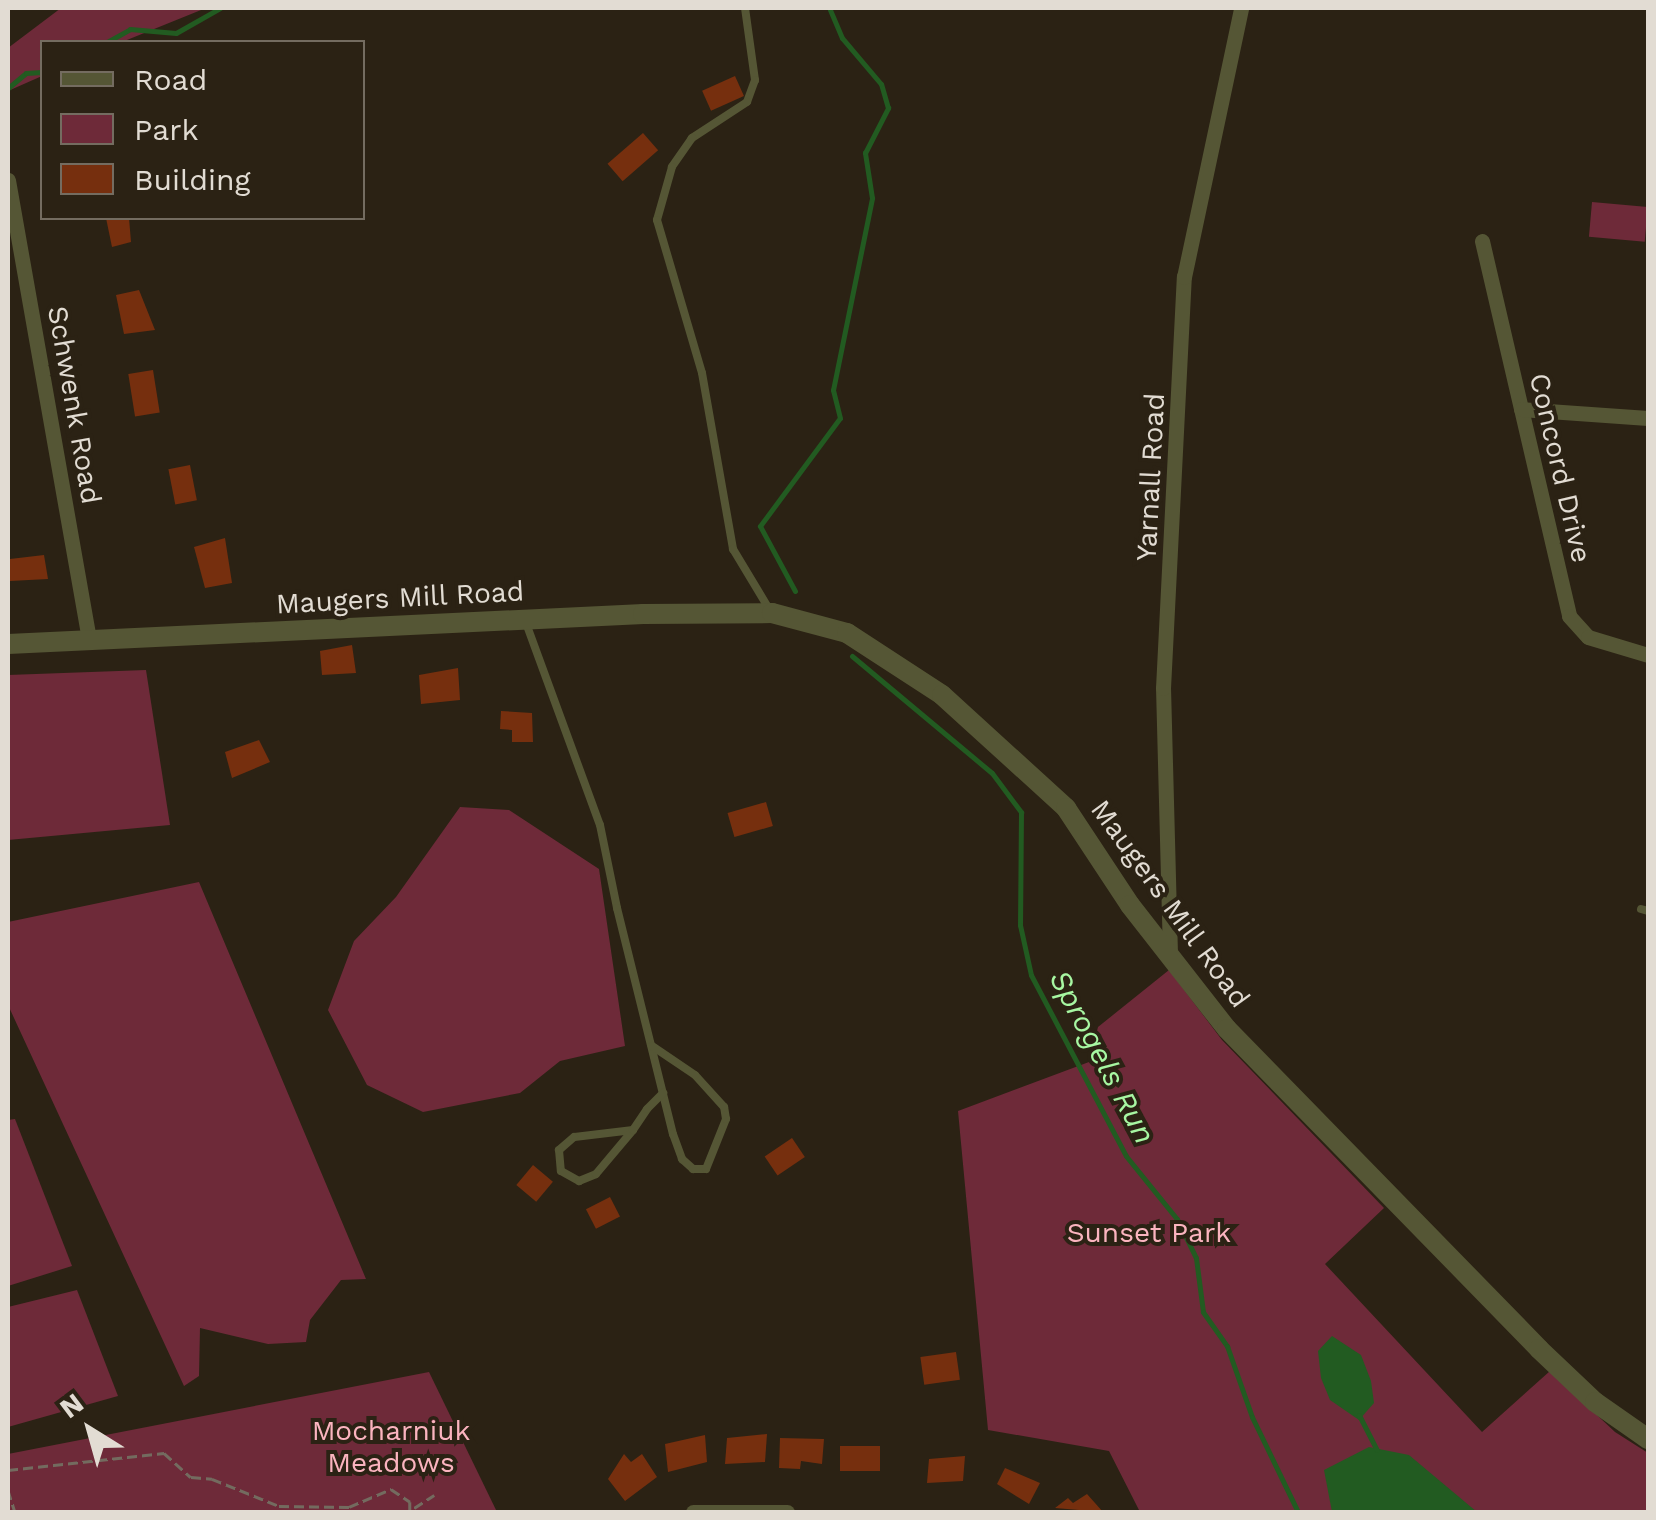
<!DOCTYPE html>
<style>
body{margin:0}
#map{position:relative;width:1656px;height:1520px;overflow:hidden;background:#2b2214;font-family:"Work Sans",sans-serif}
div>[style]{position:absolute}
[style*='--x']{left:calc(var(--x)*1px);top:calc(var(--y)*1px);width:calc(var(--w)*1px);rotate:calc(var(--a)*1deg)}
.green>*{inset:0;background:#6e2a39;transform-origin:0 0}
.water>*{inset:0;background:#225b21}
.stream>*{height:5px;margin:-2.5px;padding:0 2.5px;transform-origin:2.5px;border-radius:2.5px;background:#225b21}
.building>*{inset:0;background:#762f0e;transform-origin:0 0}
.path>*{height:2.5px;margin-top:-1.25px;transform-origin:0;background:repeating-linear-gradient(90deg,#736b5f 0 10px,transparent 0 15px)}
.service>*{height:8px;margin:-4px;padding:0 4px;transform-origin:4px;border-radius:4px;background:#555635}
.minor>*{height:15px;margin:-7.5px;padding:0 7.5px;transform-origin:7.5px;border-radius:7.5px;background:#555635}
.tertiary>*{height:20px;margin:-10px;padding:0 10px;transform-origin:10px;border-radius:10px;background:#555635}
span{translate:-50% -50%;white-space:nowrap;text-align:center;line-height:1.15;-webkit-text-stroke:8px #2b2214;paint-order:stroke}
.street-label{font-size:28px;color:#e2dcd3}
.park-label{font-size:28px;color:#fbb4bf}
.water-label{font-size:30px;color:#a7f7a2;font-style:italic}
.frame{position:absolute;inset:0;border:10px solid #e2dcd3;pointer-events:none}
.legend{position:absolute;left:40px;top:40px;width:325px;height:180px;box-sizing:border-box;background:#2b2214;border:2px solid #746c60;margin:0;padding:12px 18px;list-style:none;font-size:30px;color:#e2dcd3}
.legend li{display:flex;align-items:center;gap:20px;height:50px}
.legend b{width:50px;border:2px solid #746c60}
.north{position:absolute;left:40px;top:1380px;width:100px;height:100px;-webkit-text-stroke:8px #2b2214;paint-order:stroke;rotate:323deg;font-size:28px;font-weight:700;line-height:40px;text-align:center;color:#e2dcd3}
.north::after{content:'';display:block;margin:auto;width:35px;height:45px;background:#e2dcd3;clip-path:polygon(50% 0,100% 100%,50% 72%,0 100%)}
</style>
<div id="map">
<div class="green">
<i style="clip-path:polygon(61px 8px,206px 8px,122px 42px,42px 42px,42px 76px,8px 91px,8px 48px)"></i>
<i style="left:1592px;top:202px;width:56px;height:35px;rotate:5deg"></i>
<i style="clip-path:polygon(146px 670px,170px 825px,8px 840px,8px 675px)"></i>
<i style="clip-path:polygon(460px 807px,509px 810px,599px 869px,625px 1046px,560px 1061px,520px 1093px,423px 1112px,367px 1085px,328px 1010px,354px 941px,396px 897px)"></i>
<i style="clip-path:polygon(199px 882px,366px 1279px,341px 1280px,310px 1320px,306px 1342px,268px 1344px,200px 1328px,199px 1376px,184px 1386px,8px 1005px,8px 922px)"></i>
<i style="clip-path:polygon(1169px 970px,1222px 1040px,1384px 1208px,1325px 1264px,1482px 1432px,1550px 1371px,1615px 1432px,1648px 1453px,1648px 1512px,1140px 1512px,1109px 1451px,988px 1430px,958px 1111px,1089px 1062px,1098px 1027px)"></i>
<i style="clip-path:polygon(15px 1119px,72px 1266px,8px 1286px,8px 1120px)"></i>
<i style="clip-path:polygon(77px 1290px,118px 1396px,8px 1427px,8px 1307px)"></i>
<i style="clip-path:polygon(429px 1372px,497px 1512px,8px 1512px,8px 1454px)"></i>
</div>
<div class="water">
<i style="clip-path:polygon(1332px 1336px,1361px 1355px,1371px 1381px,1374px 1403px,1359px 1420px,1330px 1400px,1321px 1378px,1318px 1351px)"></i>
<i style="clip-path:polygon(1369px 1447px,1409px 1455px,1477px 1512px,1332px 1512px,1324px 1470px)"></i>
</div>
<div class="stream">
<i style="--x:107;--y:42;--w:26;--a:-29"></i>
<i style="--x:130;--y:29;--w:46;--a:5"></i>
<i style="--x:176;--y:33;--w:51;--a:-29.6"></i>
<i style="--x:8;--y:88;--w:23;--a:-40"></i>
<i style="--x:26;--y:73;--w:16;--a:-4"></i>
<i style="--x:795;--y:591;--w:74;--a:-118.3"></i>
<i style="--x:760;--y:526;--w:134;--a:-53.5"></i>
<i style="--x:840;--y:418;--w:29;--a:-104"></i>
<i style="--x:833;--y:390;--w:196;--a:-78.5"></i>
<i style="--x:872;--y:198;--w:46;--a:-98.8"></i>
<i style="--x:865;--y:153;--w:51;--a:-62.9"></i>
<i style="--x:888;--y:108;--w:25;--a:-106"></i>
<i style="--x:881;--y:84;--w:60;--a:-130.3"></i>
<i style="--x:842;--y:38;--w:33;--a:-113"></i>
<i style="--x:852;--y:656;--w:182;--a:39.9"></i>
<i style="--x:992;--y:773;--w:49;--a:53.4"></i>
<i style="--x:1021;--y:812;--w:113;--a:90.5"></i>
<i style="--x:1020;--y:925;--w:51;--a:77.6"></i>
<i style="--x:1031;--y:975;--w:204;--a:62.3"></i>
<i style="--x:1126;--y:1156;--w:81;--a:51"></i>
<i style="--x:1177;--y:1219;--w:43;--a:64"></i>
<i style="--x:1196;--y:1258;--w:54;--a:82.6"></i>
<i style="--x:1203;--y:1312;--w:42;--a:54.8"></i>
<i style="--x:1227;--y:1346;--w:75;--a:70.6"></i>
<i style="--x:1252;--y:1417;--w:106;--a:64.2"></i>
<i style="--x:1359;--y:1415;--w:39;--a:63"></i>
</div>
<div class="building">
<i style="left:735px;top:76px;width:22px;height:36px;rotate:66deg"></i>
<i style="left:643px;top:133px;width:23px;height:47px;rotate:49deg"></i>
<i style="clip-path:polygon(106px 218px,129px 218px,131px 242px,112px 247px)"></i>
<i style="clip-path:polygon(139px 290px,155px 330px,124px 334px,116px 295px)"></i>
<i style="left:153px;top:370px;width:43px;height:25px;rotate:81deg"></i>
<i style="left:190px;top:465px;width:36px;height:22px;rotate:79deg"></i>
<i style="clip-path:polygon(225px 538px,232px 583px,205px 588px,194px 547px)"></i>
<i style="clip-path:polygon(44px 555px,48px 579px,10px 581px,10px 559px)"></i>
<i style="clip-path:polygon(352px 645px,356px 673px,322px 675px,320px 651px)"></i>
<i style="clip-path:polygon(458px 668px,460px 700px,421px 704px,419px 675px)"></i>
<i style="clip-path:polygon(501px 711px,532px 713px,533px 742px,512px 742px,512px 730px,500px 729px)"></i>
<i style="clip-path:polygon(259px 740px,270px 762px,232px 778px,225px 752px)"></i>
<i style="left:766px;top:802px;width:25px;height:40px;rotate:74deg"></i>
<i style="left:792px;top:1138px;width:23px;height:33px;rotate:56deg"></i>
<i style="left:533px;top:1165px;width:26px;height:26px;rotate:40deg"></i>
<i style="left:610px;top:1197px;width:22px;height:27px;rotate:63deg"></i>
<i style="left:956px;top:1352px;width:28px;height:36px;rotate:82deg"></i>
<i style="clip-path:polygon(767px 1434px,765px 1462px,725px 1464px,727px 1438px)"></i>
<i style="clip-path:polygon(705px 1435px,707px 1462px,668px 1472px,665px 1444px)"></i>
<i style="clip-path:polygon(780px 1438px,824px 1439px,822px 1464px,801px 1461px,800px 1469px,779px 1468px)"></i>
<i style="left:840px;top:1446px;width:40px;height:25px"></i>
<i style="clip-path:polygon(624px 1454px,631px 1462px,642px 1454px,657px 1477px,625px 1501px,608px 1479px)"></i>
<i style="clip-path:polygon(965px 1456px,963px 1481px,927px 1483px,929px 1459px)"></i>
<i style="clip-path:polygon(1005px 1468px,1040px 1483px,1029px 1504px,997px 1484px)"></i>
<i style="clip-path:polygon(1087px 1494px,1103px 1512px,1055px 1508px,1068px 1498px,1073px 1503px)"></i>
</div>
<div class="path">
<i style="--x:8;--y:1470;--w:157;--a:-6.2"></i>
<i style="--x:164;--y:1453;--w:36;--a:42"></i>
<i style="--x:191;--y:1477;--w:21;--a:5"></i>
<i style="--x:212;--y:1479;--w:72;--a:21.9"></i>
<i style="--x:279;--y:1506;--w:70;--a:0.8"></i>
<i style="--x:349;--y:1507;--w:46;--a:-23.2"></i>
<i style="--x:391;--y:1489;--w:23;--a:34"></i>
<i style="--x:410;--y:1502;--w:10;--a:90"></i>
<i style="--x:8;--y:1490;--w:23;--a:72"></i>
<i style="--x:414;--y:1508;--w:24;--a:-33"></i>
</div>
<div class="service">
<i style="--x:745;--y:8;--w:73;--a:82.1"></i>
<i style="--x:755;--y:80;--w:23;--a:110"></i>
<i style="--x:747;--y:102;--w:66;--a:146.8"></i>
<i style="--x:692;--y:138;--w:35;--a:125"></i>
<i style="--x:672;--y:167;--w:55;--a:105.8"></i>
<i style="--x:657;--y:220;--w:159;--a:73.6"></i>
<i style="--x:702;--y:373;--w:179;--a:80"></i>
<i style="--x:733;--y:549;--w:70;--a:59"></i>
<i style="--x:526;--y:623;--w:215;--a:69.9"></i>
<i style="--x:600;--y:825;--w:85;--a:78.4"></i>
<i style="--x:617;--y:908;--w:233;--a:76.1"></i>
<i style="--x:673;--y:1134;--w:27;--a:70"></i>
<i style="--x:682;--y:1159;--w:15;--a:42"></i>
<i style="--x:693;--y:1169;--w:13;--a:0"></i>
<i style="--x:706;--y:1169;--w:54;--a:-68.2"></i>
<i style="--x:726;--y:1119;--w:12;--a:-99"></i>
<i style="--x:724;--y:1107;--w:43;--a:-132.2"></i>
<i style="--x:695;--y:1075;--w:52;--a:-146"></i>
<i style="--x:1641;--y:909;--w:7;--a:16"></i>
<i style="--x:633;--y:1130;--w:59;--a:173.2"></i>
<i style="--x:574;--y:1137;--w:20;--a:139"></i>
<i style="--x:559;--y:1150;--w:21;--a:85"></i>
<i style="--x:561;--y:1171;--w:21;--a:29"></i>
<i style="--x:579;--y:1181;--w:18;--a:-22"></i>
<i style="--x:596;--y:1174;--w:57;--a:-49.9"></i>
<i style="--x:633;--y:1130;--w:25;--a:-56"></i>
<i style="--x:647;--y:1109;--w:23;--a:-45"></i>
</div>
<div class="minor">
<i style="--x:8;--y:180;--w:467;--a:80"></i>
<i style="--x:1482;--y:241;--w:385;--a:76.9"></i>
<i style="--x:1569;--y:616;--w:28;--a:48"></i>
<i style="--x:1588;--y:637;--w:63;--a:16.7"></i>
<i style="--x:1521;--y:409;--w:127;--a:4.1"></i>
<i style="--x:1170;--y:954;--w:266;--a:-91.5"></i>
<i style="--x:1163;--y:688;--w:412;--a:-87.1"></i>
<i style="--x:1184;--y:277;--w:275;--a:-78"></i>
<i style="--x:693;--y:1512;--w:94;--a:0"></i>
</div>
<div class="tertiary">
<i style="--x:8;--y:644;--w:636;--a:-2.7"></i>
<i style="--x:643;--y:614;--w:129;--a:-0.4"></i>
<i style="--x:772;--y:613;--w:78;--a:14.9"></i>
<i style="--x:847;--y:633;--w:113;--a:33.1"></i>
<i style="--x:942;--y:695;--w:168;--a:42.3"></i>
<i style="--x:1066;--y:808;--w:116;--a:56.6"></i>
<i style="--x:1130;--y:905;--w:157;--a:52"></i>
<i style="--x:1227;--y:1029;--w:447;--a:45.7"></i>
<i style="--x:1539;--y:1349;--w:77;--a:43.4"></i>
<i style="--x:1595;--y:1402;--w:65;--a:34.9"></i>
</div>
<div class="street-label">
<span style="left:74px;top:405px;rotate:80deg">Schwenk Road</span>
<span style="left:1560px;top:468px;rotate:77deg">Concord Drive</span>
<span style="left:1151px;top:477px;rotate:-87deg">Yarnall Road</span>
<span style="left:400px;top:598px;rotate:-3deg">Maugers Mill Road</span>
<span style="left:1170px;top:904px;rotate:54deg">Maugers Mill Road</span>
</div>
<div class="park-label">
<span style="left:1149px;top:1233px">Sunset Park</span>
<span style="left:391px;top:1447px">Mocharniuk<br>Meadows</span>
</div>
<div class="water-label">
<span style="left:1102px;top:1057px;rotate:62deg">Sprogels Run</span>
</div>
<div class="frame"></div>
<ul class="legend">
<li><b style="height:12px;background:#555635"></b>Road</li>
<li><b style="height:28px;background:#6e2a39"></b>Park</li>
<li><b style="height:28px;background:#762f0e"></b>Building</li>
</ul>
<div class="north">N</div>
</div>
